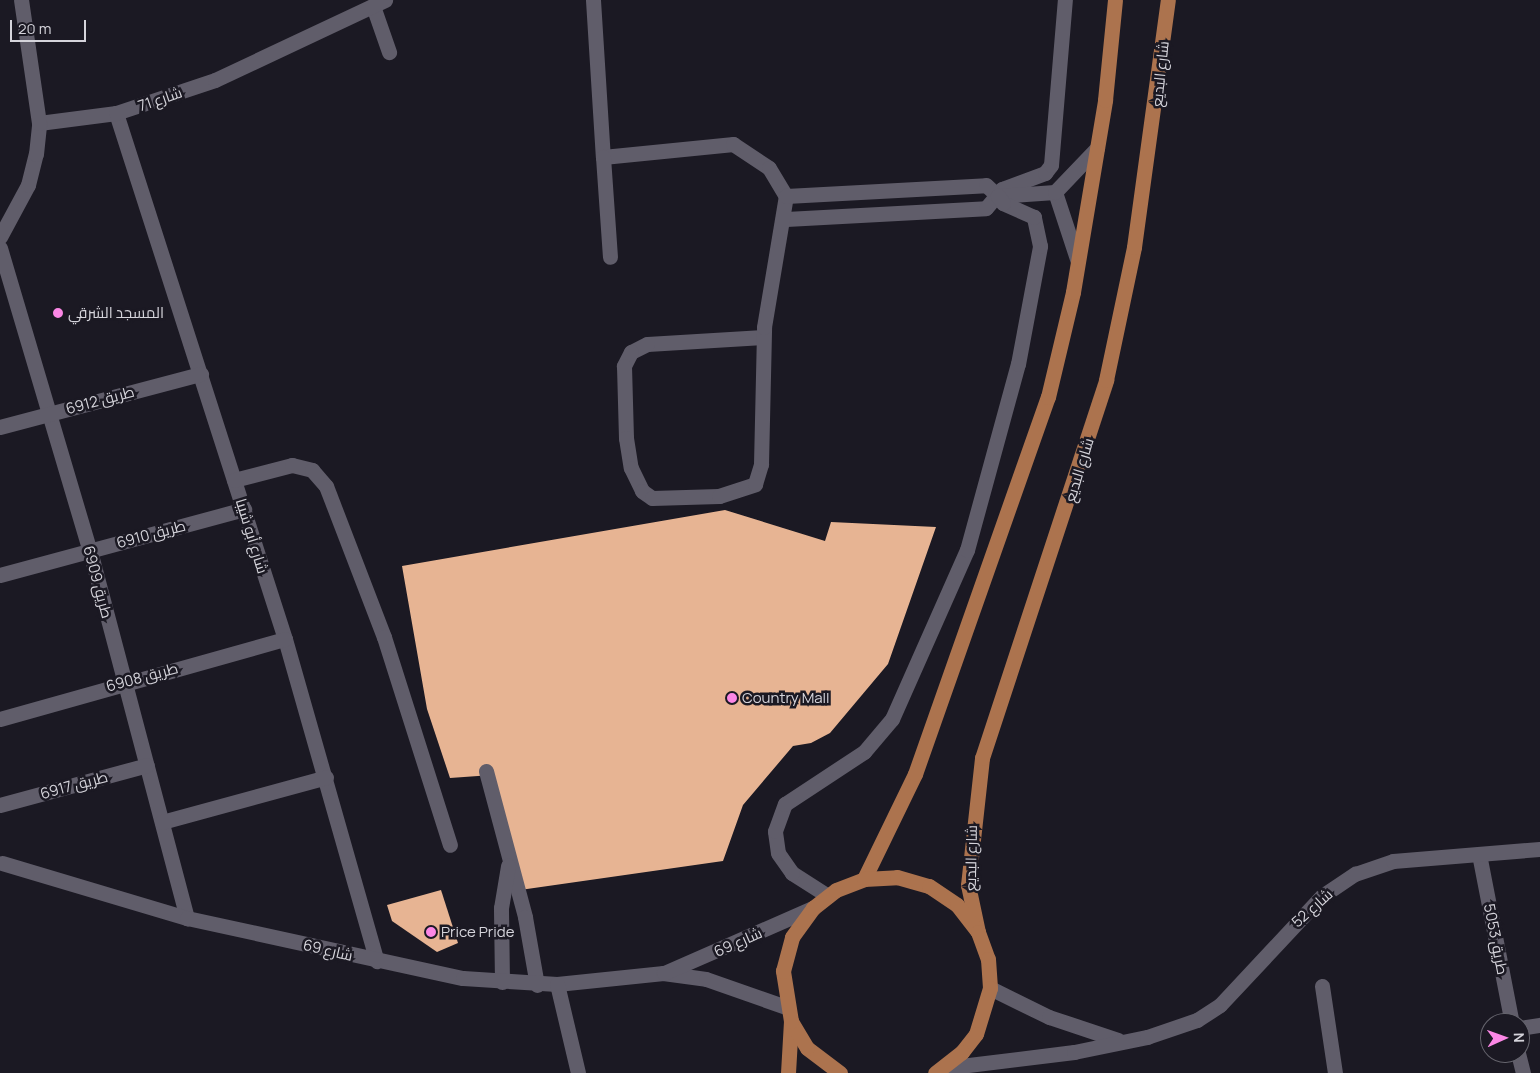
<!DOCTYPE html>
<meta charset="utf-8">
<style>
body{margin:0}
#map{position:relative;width:1540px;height:1073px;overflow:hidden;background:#1b1923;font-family:Manrope,Cairo,sans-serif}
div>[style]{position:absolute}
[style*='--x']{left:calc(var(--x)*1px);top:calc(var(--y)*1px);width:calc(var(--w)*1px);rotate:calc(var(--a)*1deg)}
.building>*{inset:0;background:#e7b493}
.lane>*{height:15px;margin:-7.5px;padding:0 7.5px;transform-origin:7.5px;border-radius:7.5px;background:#605d6a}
.street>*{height:15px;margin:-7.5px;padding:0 7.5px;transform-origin:7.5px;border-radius:7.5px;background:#605d6a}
.secondary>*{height:15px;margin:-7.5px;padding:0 7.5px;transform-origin:7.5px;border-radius:7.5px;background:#605d6a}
.primary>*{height:15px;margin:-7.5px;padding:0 7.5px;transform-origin:7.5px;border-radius:7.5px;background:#ac734e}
.dots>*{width:14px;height:14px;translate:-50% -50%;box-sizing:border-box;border:2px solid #1b1923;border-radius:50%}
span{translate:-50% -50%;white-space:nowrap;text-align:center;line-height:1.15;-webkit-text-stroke:5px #1b1923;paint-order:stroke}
.street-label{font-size:15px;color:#d5d4db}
.poi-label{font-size:15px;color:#d5d4db}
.left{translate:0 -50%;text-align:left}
.north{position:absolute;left:1480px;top:1013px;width:50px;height:50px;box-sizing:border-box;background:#1b1923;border:1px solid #65646d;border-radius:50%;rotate:88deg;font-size:14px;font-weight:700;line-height:20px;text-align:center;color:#d5d4db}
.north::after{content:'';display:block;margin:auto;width:18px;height:22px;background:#fb87e5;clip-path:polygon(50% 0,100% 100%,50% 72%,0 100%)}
.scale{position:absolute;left:10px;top:20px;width:76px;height:22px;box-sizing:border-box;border:2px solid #d5d4db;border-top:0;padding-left:6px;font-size:15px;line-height:18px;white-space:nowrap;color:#d5d4db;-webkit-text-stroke:4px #1b1923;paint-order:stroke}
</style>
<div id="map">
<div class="building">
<i style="clip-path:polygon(725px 510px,825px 541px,831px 522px,936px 527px,888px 664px,830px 733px,811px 743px,793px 746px,743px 805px,723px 861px,520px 890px,492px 775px,450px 778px,427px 709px,402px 566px)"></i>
<i style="clip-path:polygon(441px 890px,458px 943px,437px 952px,392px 921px,387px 905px)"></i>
</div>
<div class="lane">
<i style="--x:593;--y:0;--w:157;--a:86.4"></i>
<i style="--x:603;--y:157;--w:131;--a:-5.7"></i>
<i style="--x:733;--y:144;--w:43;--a:33.7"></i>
<i style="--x:769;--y:168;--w:33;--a:59"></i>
<i style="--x:373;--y:6;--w:49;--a:70.8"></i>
<i style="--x:603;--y:157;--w:100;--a:86"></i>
<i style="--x:1055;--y:192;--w:71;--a:71.8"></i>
<i style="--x:786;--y:219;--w:200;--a:-3.1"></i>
<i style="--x:986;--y:208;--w:25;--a:-50"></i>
<i style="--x:1002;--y:189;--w:46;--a:-20.4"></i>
<i style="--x:1045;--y:173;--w:10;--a:-53"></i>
<i style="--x:1051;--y:165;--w:166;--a:-85.2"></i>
<i style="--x:763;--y:337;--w:116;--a:176.5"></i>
<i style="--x:647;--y:344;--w:18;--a:153"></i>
<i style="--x:631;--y:352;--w:16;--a:117"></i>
<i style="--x:624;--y:366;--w:72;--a:88.4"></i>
<i style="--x:626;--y:438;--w:30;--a:81"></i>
<i style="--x:631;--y:468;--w:25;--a:64"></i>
<i style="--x:642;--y:491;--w:12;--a:35"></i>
<i style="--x:652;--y:498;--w:67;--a:-1.7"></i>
<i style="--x:719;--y:496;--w:38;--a:-18"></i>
<i style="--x:755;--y:484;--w:21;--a:-73"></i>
<i style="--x:761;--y:464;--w:137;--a:-88.7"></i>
<i style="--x:764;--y:327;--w:133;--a:-80.5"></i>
<i style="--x:786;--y:196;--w:200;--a:-3.1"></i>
<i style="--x:986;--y:185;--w:16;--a:43"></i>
<i style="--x:998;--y:196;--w:57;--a:-4"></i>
<i style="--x:1055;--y:192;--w:61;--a:-46.3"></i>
<i style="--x:486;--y:771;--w:151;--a:75"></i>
<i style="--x:525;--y:917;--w:69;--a:80"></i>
<i style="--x:828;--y:896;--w:43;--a:-147.4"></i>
<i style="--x:792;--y:873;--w:24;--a:-125"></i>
<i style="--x:778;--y:853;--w:22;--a:-98"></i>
<i style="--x:775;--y:831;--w:29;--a:-70"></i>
<i style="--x:785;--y:804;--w:95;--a:-33.4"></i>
<i style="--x:864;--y:752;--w:43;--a:-49.7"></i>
<i style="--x:892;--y:719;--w:185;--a:-66.1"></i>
<i style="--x:967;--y:550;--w:193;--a:-74.7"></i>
<i style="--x:1018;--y:364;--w:120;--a:-79.4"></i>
<i style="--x:1040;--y:246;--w:30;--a:-102"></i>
<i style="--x:1034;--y:217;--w:34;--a:-156"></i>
<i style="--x:1003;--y:203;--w:9;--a:-126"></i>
<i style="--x:502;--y:982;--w:74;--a:-90.8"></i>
<i style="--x:501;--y:908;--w:43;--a:-80.5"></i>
</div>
<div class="street">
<i style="--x:116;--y:113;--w:552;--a:72.19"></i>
<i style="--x:285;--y:639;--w:335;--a:74.1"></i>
<i style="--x:39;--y:123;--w:78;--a:-7.4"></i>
<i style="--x:116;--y:113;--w:104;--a:-18.4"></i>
<i style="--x:215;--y:80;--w:188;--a:-25.2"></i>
<i style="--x:0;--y:237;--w:59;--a:-61.7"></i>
<i style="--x:28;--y:185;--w:32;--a:-76"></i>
<i style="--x:36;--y:154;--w:31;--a:-84"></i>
<i style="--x:39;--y:123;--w:124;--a:-98.3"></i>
<i style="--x:0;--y:248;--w:316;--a:73.5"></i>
<i style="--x:90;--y:551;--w:380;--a:75.2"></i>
<i style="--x:0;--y:427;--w:208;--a:-14.8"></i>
<i style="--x:234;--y:480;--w:60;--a:-14.5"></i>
<i style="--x:292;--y:465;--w:21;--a:14"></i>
<i style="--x:312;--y:470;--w:21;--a:49"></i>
<i style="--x:326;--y:486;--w:162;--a:69"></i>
<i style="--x:384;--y:637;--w:218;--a:72.4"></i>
<i style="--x:0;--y:575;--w:253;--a:-15.1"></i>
<i style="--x:0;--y:719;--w:296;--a:-15.7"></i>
<i style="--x:0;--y:805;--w:152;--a:-15.2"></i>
<i style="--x:162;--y:822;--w:170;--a:-15.3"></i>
<i style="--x:1479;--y:854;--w:172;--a:79"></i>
<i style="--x:2;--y:863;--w:193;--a:16.6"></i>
<i style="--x:187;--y:918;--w:282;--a:12.3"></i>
<i style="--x:463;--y:978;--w:94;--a:3.7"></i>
<i style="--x:557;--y:984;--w:107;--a:-5.9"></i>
<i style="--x:663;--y:973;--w:43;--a:7.9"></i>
<i style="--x:706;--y:979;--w:85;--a:19.3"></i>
<i style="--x:664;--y:973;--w:163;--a:-23.6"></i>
<i style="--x:557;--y:984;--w:91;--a:76.7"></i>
<i style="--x:1322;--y:986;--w:88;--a:81.5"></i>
<i style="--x:1520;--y:1028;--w:20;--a:-9"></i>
<i style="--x:1518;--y:1053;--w:21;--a:76"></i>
</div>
<div class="secondary">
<i style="--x:990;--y:988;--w:66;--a:26.2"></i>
<i style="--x:1049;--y:1017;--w:73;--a:18.4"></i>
<i style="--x:944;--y:1068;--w:131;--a:-7"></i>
<i style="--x:1074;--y:1052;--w:75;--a:-11.6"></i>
<i style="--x:1147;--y:1037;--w:53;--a:-18.8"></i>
<i style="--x:1197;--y:1020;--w:27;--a:-33"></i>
<i style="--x:1220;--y:1005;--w:149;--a:-46.9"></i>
<i style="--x:1322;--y:896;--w:40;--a:-34"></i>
<i style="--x:1355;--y:874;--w:40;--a:-18.9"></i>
<i style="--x:1393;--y:861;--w:147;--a:-4.7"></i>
</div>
<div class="primary">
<i style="--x:864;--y:879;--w:117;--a:-64.1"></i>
<i style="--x:915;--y:774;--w:400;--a:-70.6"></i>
<i style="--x:1048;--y:397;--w:108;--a:-76.6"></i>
<i style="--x:1073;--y:292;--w:195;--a:-80.5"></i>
<i style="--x:1105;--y:100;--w:100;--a:-84.3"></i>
<i style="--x:978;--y:932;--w:48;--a:-102"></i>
<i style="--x:968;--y:885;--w:128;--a:-83.7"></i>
<i style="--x:982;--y:758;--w:398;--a:-71.8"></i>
<i style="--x:1106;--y:380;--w:136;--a:-78.1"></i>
<i style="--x:1134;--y:247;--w:249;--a:-82.2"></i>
<i style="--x:788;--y:1073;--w:52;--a:-86.7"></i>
<i style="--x:840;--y:1073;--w:41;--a:-142.9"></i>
<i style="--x:807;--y:1048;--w:31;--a:-121"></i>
<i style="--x:791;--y:1021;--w:51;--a:-99.1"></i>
<i style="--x:783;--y:971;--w:35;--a:-75"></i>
<i style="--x:792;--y:937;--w:36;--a:-54"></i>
<i style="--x:813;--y:908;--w:29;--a:-38"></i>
<i style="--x:836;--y:890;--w:30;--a:-21"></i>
<i style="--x:864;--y:879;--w:33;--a:-3"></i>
<i style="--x:897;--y:877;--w:33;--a:16"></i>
<i style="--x:929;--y:886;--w:34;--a:34"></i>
<i style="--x:957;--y:905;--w:34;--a:52"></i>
<i style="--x:978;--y:932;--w:29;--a:70"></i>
<i style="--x:988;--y:959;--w:29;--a:86"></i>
<i style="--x:990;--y:988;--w:48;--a:106.9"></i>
<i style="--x:976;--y:1034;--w:23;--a:128"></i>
<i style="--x:962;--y:1052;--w:34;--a:142"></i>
</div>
<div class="dots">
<i style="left:58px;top:313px;background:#fb87e5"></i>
<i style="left:732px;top:698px;background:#fb87e5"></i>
<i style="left:431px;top:932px;background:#fb87e5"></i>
</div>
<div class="street-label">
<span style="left:1160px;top:74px;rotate:-84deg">شارع البديع</span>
<span style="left:160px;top:99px;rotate:-19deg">شارع 71</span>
<span style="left:100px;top:400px;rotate:-15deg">طريق 6912</span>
<span style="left:1079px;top:470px;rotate:-73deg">شارع البديع</span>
<span style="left:151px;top:534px;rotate:-15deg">طريق 6910</span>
<span style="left:252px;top:536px;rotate:73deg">شارع أبو شيبا</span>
<span style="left:98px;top:582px;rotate:75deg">طريق 6909</span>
<span style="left:142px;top:677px;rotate:-15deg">طريق 6908</span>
<span style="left:74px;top:785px;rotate:-15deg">طريق 6917</span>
<span style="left:971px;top:858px;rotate:-89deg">شارع البديع</span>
<span style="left:1312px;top:908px;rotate:-42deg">شارع 52</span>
<span style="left:1496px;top:939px;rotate:79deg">طريق 5053</span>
<span style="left:738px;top:942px;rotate:-24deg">شارع 69</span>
<span style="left:328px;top:950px;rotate:13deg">شارع 69</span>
</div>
<div class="poi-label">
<span class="left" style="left:68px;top:313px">المسجد الشرقي</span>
<span class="left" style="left:742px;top:698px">Country Mall</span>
<span class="left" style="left:441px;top:932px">Price Pride</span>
</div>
<div class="north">N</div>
<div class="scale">20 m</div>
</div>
